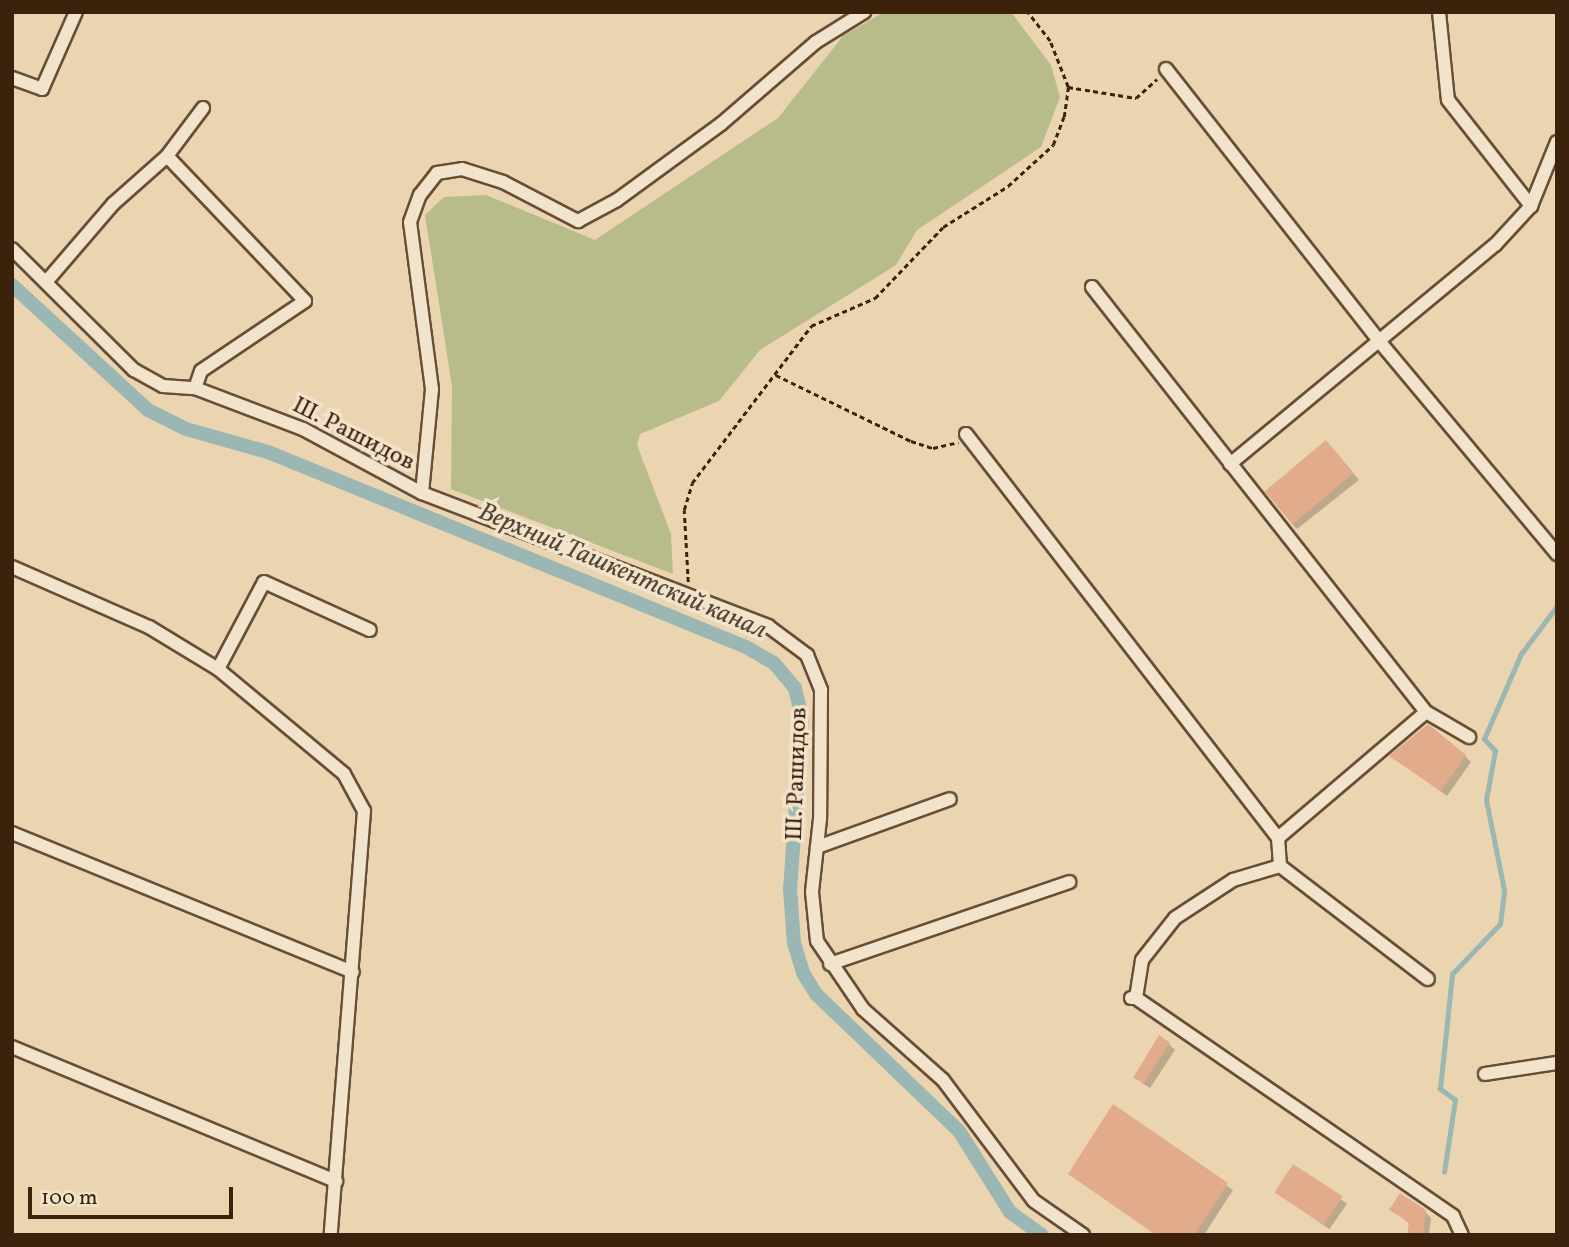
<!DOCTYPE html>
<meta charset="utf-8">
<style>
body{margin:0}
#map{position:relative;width:1569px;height:1247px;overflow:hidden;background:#ebd4b0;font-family:Vollkorn,serif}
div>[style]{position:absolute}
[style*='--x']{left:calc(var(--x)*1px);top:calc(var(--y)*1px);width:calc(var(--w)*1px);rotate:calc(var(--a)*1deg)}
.green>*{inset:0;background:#b8bc8a}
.shadow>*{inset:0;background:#0003;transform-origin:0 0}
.stream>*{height:4.5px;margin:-2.25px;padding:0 2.25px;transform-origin:2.25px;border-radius:2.25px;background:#9ab7b3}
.canal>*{height:14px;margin:-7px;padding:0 7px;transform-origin:7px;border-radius:7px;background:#9ab7b3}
.building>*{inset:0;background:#e2ab8b;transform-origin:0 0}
.path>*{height:2.5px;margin-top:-1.25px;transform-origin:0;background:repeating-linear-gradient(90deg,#3c220c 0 5px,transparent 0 8.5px)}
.roads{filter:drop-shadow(2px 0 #684e35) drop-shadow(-2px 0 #684e35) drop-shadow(0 2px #684e35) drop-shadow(0 -2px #684e35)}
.minor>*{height:12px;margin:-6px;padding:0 6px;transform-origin:6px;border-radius:6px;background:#f2e3cc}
span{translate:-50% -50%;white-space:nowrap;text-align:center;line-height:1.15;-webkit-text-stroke:7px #f2e3cc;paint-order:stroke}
.street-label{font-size:24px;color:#3c220c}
.water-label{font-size:26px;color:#544736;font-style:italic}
.frame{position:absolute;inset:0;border:14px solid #3c220c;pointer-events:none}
.scale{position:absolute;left:28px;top:1187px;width:205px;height:32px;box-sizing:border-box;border:4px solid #3c220c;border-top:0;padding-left:9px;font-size:21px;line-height:24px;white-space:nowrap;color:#3c220c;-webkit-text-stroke:5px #f2e3cc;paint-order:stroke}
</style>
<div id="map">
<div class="green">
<i style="clip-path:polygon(884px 12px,1011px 12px,1051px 65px,1060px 97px,1041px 147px,917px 230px,896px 265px,760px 350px,719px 401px,640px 434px,637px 445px,671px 534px,673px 574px,451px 489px,452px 386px,425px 215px,444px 197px,486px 195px,595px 240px,778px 118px,843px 36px)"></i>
</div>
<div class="shadow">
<i style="clip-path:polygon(1332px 449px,1359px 480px,1297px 529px,1291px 523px)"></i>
<i style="clip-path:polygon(1465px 756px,1471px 762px,1447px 796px,1398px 761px)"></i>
<i style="clip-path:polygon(1169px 1044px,1175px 1050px,1150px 1088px,1142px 1083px,1136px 1077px)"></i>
<i style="clip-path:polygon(1113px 1107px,1233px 1190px,1204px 1235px,1156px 1235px)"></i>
<i style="left:1293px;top:1166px;width:66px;height:31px;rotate:35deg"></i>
<i style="clip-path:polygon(1391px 1209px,1424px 1211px,1431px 1218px,1429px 1235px,1409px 1235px,1410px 1224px)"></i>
</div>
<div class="stream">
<i style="--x:1444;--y:1172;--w:73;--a:-81.3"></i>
<i style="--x:1455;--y:1100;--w:19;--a:-144"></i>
<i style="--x:1440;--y:1089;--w:116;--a:-84"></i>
<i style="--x:1452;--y:974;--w:69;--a:-46.2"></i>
<i style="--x:1500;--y:924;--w:34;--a:-83"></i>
<i style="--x:1504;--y:890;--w:92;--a:-101.3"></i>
<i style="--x:1486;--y:800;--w:50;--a:-79.6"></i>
<i style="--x:1495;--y:751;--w:16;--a:-133"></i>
<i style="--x:1484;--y:739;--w:93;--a:-66.5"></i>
<i style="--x:1521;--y:654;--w:60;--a:-53.1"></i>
</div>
<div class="canal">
<i style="--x:12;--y:285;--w:185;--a:42.6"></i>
<i style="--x:148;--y:410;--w:42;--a:26.6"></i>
<i style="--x:186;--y:429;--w:85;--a:15.7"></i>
<i style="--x:268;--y:452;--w:516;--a:22.19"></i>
<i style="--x:746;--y:647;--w:32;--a:30"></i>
<i style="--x:774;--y:663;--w:33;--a:50"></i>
<i style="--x:795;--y:688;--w:32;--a:77"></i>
<i style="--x:802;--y:719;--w:170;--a:94"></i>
<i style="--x:790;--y:889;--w:54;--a:85.8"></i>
<i style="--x:794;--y:943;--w:31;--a:73"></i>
<i style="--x:803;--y:973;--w:25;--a:58"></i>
<i style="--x:816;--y:994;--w:198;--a:43.8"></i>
<i style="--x:959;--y:1131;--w:96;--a:57.8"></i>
<i style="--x:1010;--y:1212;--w:39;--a:36"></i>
</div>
<div class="building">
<i style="left:1326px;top:440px;width:43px;height:80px;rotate:50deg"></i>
<i style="clip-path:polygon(1428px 724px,1466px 755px,1441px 791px,1389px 756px)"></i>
<i style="clip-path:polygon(1159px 1035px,1170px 1043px,1144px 1083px,1133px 1078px)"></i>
<i style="clip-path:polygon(1113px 1104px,1228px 1183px,1194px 1235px,1156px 1235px,1068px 1174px)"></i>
<i style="left:1293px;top:1164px;width:59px;height:34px;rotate:33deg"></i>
<i style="clip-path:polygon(1400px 1193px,1426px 1210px,1423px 1235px,1407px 1235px,1409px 1222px,1389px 1210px)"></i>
</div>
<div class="path">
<i style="--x:1068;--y:87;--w:69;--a:9.2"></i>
<i style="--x:1136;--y:98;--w:28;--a:-42"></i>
<i style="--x:776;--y:375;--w:150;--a:26.1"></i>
<i style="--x:911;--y:441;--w:23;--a:18"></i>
<i style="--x:933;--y:448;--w:26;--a:-13"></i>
<i style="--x:688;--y:582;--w:72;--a:-93.2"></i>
<i style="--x:684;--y:510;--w:28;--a:-73"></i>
<i style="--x:692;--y:483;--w:197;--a:-52.8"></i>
<i style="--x:811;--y:326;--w:70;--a:-23.6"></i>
<i style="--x:875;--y:298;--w:98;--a:-46.2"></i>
<i style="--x:943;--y:227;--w:77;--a:-32.2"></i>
<i style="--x:1008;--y:186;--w:61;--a:-42.3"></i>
<i style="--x:1053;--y:145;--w:30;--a:-69"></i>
<i style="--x:1064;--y:117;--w:30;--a:-82"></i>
<i style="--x:1068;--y:87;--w:49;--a:-111.4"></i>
<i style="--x:1050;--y:41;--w:37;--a:-128"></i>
</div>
<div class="roads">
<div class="minor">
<i style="--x:1439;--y:12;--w:88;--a:84.2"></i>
<i style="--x:1448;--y:100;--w:135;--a:51.9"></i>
<i style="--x:1166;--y:69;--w:345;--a:51.9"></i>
<i style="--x:1379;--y:341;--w:278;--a:50.1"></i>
<i style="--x:12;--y:78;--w:32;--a:20"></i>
<i style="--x:42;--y:89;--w:84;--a:-66.2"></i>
<i style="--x:167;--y:156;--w:200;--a:46.4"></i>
<i style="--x:305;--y:301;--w:125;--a:146.1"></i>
<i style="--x:201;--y:371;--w:18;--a:109"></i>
<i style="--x:12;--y:249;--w:172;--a:44.8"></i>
<i style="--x:134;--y:370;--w:33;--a:29"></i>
<i style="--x:163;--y:386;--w:32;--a:4"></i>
<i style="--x:195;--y:388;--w:116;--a:20.8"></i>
<i style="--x:303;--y:429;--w:135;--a:28.3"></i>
<i style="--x:422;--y:493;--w:371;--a:21"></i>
<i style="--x:768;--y:626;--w:49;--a:36.6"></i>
<i style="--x:807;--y:655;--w:38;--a:68"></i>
<i style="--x:821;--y:690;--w:129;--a:90.4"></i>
<i style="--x:820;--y:819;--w:73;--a:96.3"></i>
<i style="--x:812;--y:892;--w:49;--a:84.2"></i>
<i style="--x:817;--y:941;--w:82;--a:55.9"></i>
<i style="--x:863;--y:1009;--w:107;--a:41.6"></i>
<i style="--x:943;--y:1080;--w:151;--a:53.1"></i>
<i style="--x:1034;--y:1201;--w:60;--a:34.8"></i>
<i style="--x:46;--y:282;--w:103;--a:-49.3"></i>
<i style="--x:113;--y:204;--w:72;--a:-41.6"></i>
<i style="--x:167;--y:156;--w:60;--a:-53.1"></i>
<i style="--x:1092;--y:287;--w:541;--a:51.84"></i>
<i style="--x:1426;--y:712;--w:50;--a:30.2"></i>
<i style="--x:966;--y:434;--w:510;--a:52.32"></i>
<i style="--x:1230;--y:464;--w:344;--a:-39.6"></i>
<i style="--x:1495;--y:245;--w:53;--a:-47.3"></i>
<i style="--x:1531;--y:206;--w:69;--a:-67.9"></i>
<i style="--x:422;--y:493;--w:104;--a:-84.5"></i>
<i style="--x:432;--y:389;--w:168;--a:-97.5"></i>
<i style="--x:410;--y:222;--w:29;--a:-70"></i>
<i style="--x:420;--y:195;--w:28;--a:-52"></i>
<i style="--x:437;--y:173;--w:25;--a:-9"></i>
<i style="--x:462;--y:169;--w:43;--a:17.6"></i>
<i style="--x:503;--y:182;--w:85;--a:27.5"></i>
<i style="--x:578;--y:221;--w:44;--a:-28.3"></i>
<i style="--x:617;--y:200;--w:129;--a:-36.2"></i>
<i style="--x:721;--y:124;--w:125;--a:-40.8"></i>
<i style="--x:816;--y:42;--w:57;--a:-32"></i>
<i style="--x:12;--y:567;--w:150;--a:23.7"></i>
<i style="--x:149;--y:627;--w:81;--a:31.3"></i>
<i style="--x:218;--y:669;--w:164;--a:39.8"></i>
<i style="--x:344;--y:774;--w:42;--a:61.6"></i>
<i style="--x:364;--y:811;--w:425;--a:94.5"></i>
<i style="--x:218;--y:669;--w:98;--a:-62.1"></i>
<i style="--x:264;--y:582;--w:116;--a:24.4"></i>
<i style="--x:12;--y:833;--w:368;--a:22.2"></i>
<i style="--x:817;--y:847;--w:141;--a:-19.8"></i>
<i style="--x:1280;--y:866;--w:186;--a:37.4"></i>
<i style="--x:830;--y:964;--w:253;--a:-18.9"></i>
<i style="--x:1131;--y:998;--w:5;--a:0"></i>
<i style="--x:1136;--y:998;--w:38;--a:-81"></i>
<i style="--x:1142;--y:960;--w:53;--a:-51.8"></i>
<i style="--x:1175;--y:918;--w:69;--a:-33.2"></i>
<i style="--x:1233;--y:880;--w:49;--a:-16.6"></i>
<i style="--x:1280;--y:866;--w:28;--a:-94"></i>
<i style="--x:1278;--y:838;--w:194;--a:-40.4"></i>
<i style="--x:1136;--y:998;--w:385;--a:34.5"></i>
<i style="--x:1453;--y:1216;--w:21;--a:65"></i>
<i style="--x:12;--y:1047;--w:351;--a:22.5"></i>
<i style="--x:1485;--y:1074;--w:73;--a:-8.7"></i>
</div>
</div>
<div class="street-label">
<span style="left:353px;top:435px;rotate:27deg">Ш. Рашидов</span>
<span style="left:798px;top:774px;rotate:-88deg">Ш. Рашидов</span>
</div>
<div class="water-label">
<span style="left:622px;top:572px;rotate:23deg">Верхний Ташкентский канал</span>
</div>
<div class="frame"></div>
<div class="scale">100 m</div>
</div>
